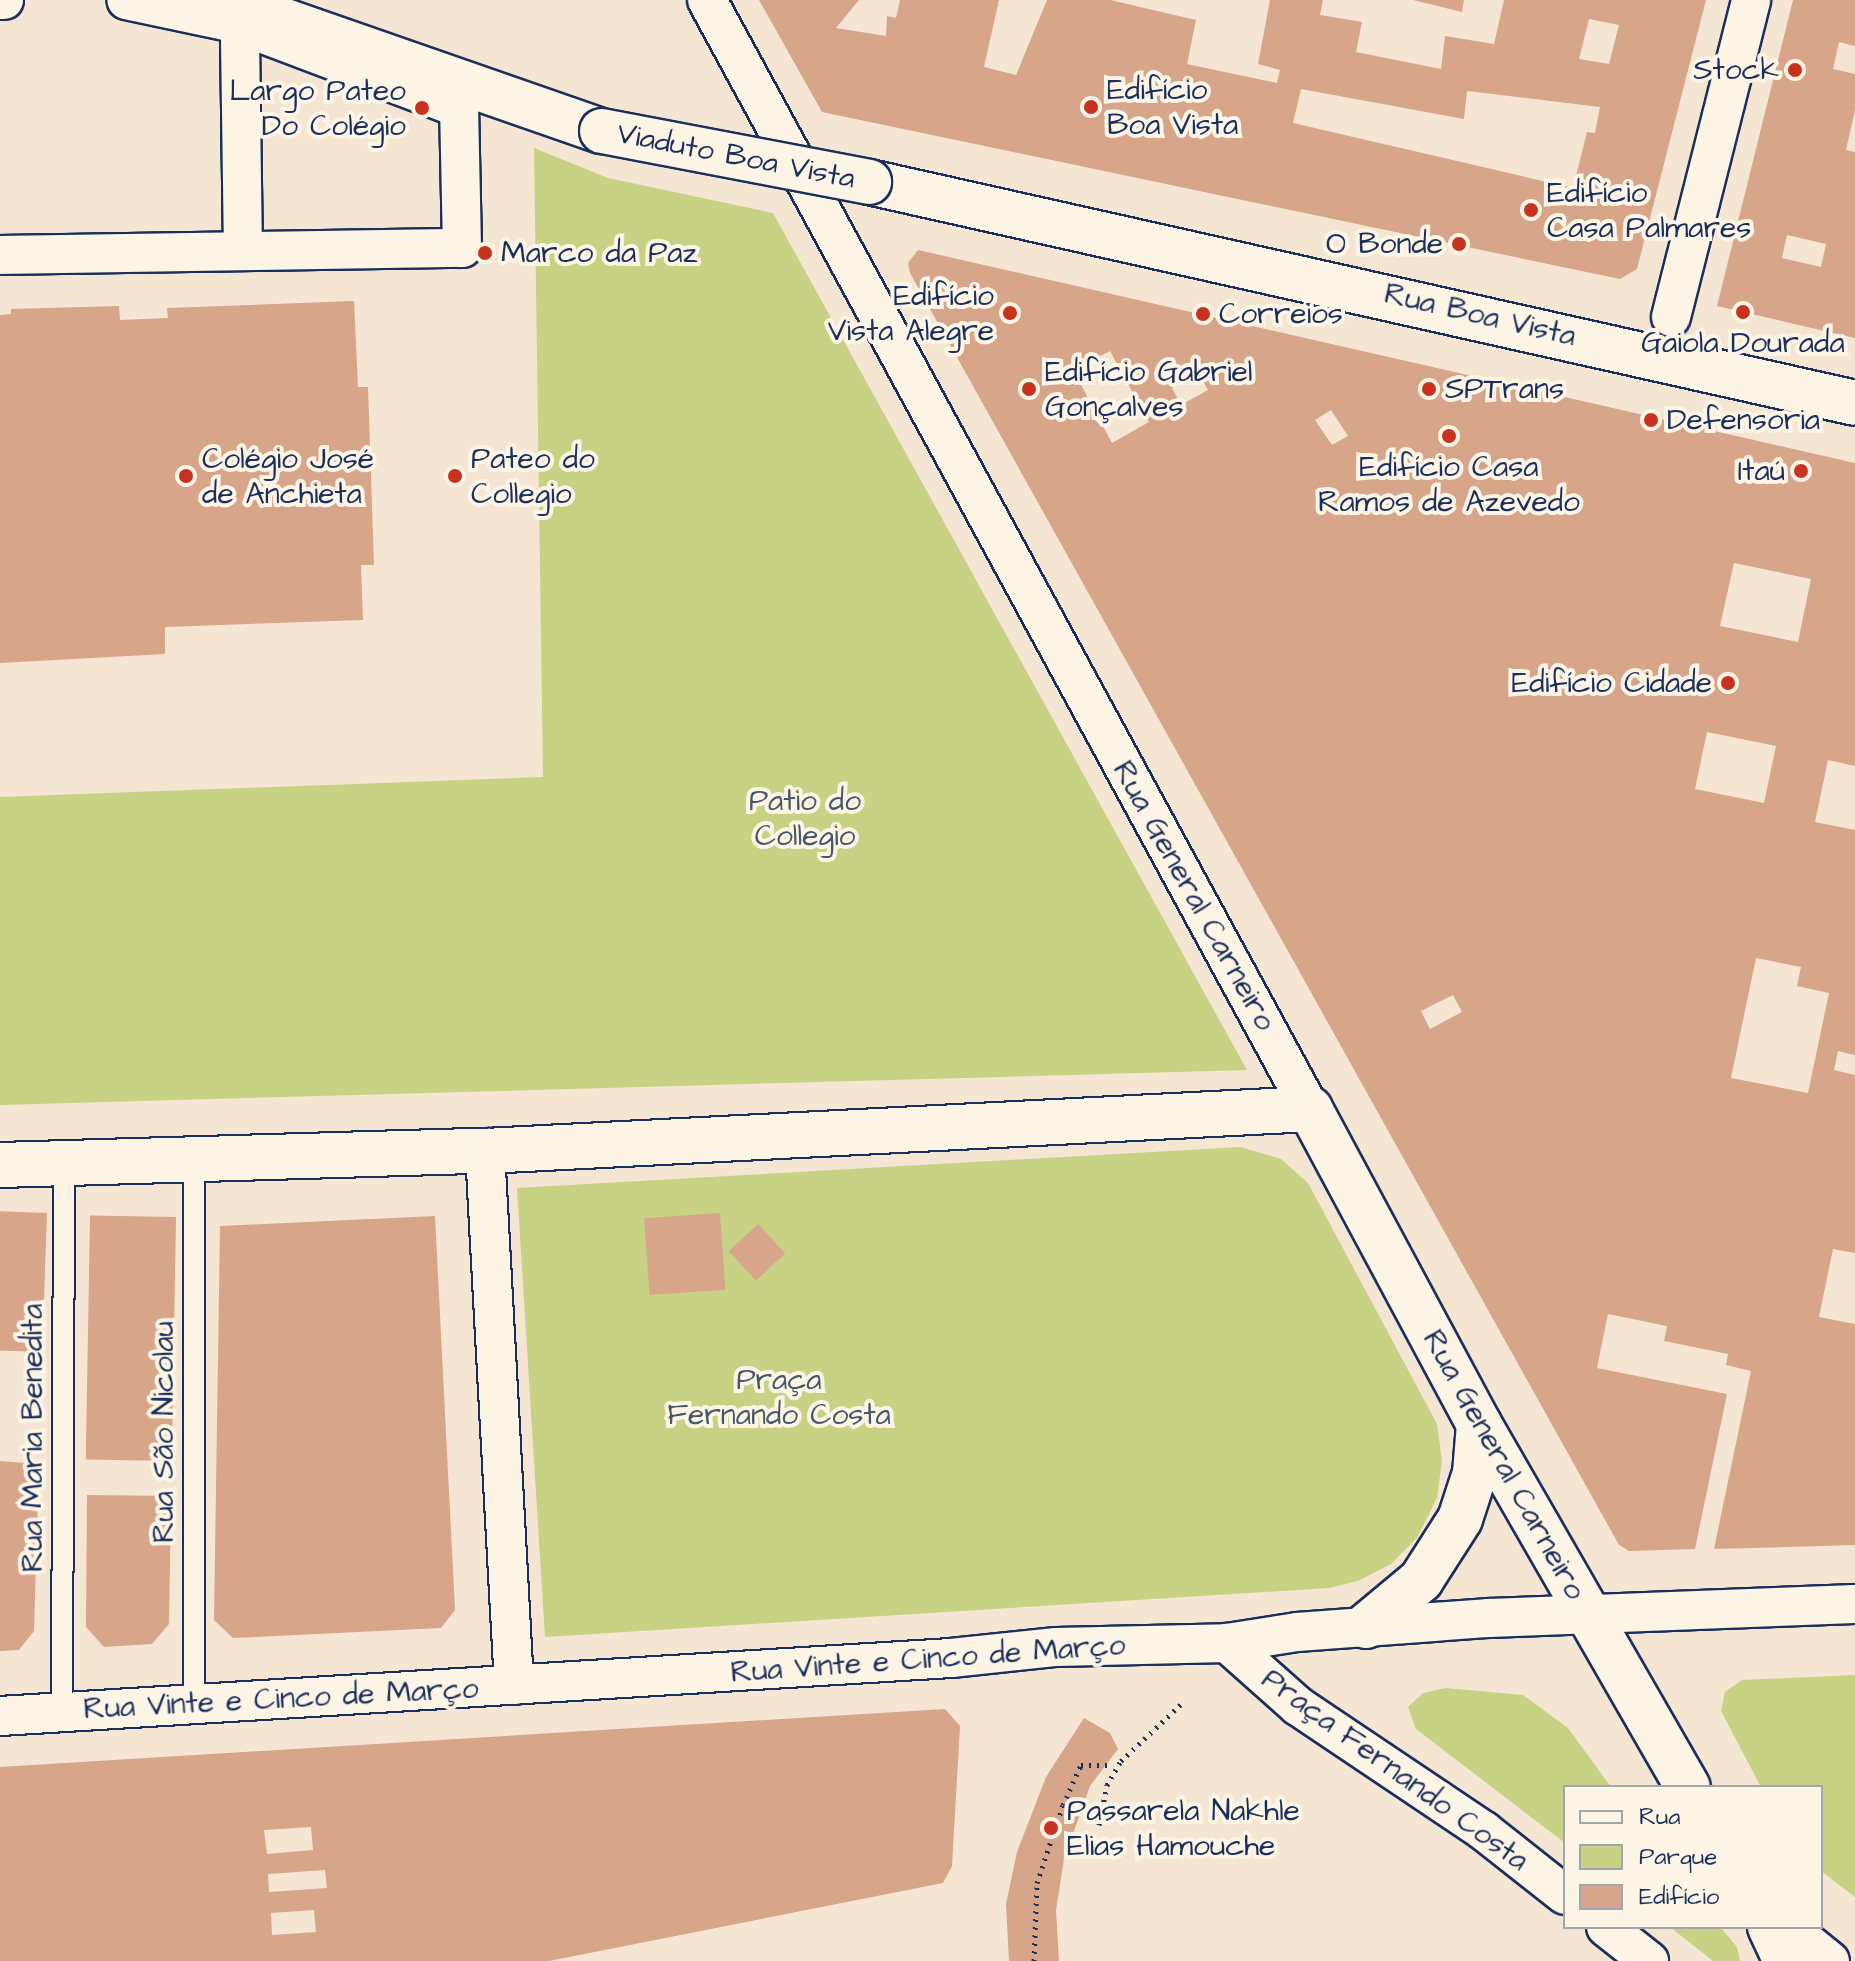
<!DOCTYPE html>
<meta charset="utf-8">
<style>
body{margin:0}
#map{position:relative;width:1855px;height:1961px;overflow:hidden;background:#f5e5d3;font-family:"Architects Daughter",sans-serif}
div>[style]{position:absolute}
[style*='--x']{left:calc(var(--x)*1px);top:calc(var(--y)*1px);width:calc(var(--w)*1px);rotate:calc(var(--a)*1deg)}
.green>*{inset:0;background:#c7d285}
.building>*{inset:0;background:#d7a58a;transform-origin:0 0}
.path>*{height:5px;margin-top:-2.5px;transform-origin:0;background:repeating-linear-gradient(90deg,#1b2f5e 0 2px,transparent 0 8px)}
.roads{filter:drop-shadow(2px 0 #1b2f5e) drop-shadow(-2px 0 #1b2f5e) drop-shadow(0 2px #1b2f5e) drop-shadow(0 -2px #1b2f5e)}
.lane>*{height:20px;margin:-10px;padding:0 10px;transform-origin:10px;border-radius:10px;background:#fcf5e5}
.street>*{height:38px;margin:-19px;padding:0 19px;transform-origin:19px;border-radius:19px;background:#fcf5e5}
.secondary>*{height:44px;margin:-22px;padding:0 22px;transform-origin:22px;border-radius:22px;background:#fcf5e5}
.bridges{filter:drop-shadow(2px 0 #1b2f5e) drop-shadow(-2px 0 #1b2f5e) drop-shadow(0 2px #1b2f5e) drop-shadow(0 -2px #1b2f5e)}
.secondary-bridge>*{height:44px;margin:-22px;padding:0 22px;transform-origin:22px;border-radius:22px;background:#fcf5e5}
.dots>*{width:22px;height:22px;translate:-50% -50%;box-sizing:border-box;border:4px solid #fcf5e5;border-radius:50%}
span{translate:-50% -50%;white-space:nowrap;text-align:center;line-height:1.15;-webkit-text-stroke:8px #fcf5e5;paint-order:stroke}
.poi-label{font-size:30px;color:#1b2f5e}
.right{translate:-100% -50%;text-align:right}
.left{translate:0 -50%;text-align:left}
.street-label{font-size:30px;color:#1b2f5e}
.park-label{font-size:30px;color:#465868}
.legend{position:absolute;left:1563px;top:1785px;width:260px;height:144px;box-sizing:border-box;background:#fcf5e5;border:2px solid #a2a6af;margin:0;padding:10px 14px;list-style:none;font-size:24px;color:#1b2f5e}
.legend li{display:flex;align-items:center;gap:16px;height:40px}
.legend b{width:40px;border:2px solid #a2a6af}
</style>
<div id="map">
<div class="green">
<i style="clip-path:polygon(534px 148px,608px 178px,773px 213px,1247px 1070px,0 1105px,0 797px,543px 777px)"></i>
<i style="clip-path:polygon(1240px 1147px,1281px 1159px,1308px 1183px,1437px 1424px,1442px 1461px,1437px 1498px,1417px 1538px,1391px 1564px,1358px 1581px,1329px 1588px,545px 1637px,517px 1188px)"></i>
<i style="clip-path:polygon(1855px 1675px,1855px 1897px,1821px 1871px,1821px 1787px,1761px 1787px,1721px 1711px,1725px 1692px,1742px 1680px)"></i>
<i style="clip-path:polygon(1446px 1688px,1523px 1695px,1568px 1728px,1611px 1787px,1565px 1787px,1565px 1843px,1416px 1729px,1408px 1707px,1423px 1693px)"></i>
<i style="clip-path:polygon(1670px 1927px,1720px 1927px,1737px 1947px,1740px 1961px,1713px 1961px)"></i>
</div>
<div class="building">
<i style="clip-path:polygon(evenodd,759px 0,859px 0,836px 28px,886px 36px,887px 16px,896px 18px,900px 0,999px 0,984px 67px,1016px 75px,1047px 0,1110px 0,1196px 20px,1187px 64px,1277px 83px,1280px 70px,1258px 64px,1270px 0,1323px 0,1320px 15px,1362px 22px,1356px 52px,1441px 69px,1445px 36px,1494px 44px,1504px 0,1706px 0,1637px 269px,1620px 279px,822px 112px,759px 0,1589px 19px,1619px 25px,1609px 64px,1579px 59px,1589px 19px,759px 0,1301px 89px,1464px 119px,1467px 91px,1600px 107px,1595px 133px,1587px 132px,1573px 188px,1293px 123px,1301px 89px)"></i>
<i style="clip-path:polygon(1413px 0,1464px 0,1462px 12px)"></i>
<i style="clip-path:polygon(evenodd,1793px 0,1855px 0,1855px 46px,1839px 42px,1833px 69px,1855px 74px,1855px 110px,1846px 150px,1855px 152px,1855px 338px,1717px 306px,1793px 0,1787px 235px,1826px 244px,1821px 267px,1782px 258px,1787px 235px)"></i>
<i style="clip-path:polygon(evenodd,918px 250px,1855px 463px,1855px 766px,1828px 760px,1815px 822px,1855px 830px,1855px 1055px,1838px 1051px,1834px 1070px,1855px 1075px,1855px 1253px,1833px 1249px,1819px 1317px,1855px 1324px,1855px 1545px,1714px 1549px,1751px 1371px,1726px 1365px,1728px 1354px,1664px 1341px,1667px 1326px,1608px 1314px,1597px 1368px,1727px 1394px,1695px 1549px,1629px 1551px,1619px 1545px,910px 273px,908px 263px,918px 250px,1110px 351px,1149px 422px,1112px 443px,1073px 370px,1110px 351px,918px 250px,1199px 374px,1208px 390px,1181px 405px,1172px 388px,1199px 374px,918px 250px,1331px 410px,1348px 436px,1332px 445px,1315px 420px,1331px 410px,918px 250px,1734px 563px,1811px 579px,1798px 642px,1720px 626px,1734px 563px,918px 250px,1707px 732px,1776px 746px,1764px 803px,1695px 789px,1707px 732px,918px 250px,1756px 958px,1801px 967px,1797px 986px,1829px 993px,1808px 1093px,1731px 1078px,1756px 958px,918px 250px,1453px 995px,1462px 1012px,1430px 1029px,1421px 1011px,1453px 995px)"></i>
<i style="clip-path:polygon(354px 301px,358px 387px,368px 387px,374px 565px,361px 565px,363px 620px,165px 627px,165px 654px,0 663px,0 315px,11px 314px,11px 309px,119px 306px,120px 320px,168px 318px,167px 308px)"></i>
<i style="left:47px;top:1213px;width:139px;height:47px;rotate:92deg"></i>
<i style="left:720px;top:1213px;width:77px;height:76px;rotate:86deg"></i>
<i style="clip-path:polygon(435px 1216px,455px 1610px,441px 1628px,233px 1638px,214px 1620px,220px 1226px)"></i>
<i style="left:176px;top:1217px;width:244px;height:86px;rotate:91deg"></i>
<i style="left:758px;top:1224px;width:40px;height:40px;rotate:47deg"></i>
<i style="clip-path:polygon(0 1461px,39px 1464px,34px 1631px,19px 1650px,0 1651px)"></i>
<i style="clip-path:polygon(87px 1495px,171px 1496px,169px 1624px,152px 1644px,104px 1647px,86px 1627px)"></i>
<i style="clip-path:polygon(evenodd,945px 1709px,960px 1726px,952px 1866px,943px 1883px,549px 1961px,0 1961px,0 1767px,945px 1709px,311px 1827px,313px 1850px,267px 1854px,264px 1830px,311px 1827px,945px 1709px,325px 1870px,327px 1888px,269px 1892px,268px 1874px,325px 1870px,945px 1709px,314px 1910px,316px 1932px,272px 1935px,271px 1913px,314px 1910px)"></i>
<i style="clip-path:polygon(1084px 1718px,1110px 1733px,1118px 1749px,1090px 1786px,1064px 1859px,1056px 1910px,1059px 1961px,1009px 1961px,1006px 1904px,1017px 1852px,1046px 1777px)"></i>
</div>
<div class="path">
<i style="--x:1099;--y:1825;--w:41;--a:-78.7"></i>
<i style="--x:1107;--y:1785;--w:28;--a:-60"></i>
<i style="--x:1121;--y:1761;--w:83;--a:-43.5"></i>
<i style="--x:1034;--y:1961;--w:78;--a:-87.8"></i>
<i style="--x:1037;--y:1883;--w:82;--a:-71.6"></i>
<i style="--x:1063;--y:1805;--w:44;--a:-65.8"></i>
<i style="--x:1081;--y:1765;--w:27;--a:0"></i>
</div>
<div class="roads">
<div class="lane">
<i style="--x:194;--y:1158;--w:548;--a:90"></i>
<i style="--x:62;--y:1713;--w:549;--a:-89.79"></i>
</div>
<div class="street">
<i style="--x:0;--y:0;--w:4;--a:0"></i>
<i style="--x:707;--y:0;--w:1262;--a:61.47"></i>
<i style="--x:240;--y:38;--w:213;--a:89.2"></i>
<i style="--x:0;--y:255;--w:462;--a:-0.9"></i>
<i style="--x:462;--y:248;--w:140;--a:-91.2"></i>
<i style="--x:459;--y:108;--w:241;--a:-159.3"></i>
<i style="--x:234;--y:23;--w:110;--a:-168"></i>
<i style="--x:1671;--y:317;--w:327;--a:-75.8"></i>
<i style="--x:485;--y:1151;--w:535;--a:86.89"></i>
<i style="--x:1227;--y:1643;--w:95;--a:41.6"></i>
<i style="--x:1298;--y:1706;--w:224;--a:33.9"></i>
<i style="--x:1484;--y:1831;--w:103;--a:38.3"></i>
<i style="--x:0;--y:1716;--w:953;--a:-3.49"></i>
<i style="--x:951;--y:1658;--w:106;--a:-6"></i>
<i style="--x:1056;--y:1647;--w:171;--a:-1.3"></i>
<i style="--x:1227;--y:1643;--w:71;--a:-8.9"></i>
<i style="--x:1297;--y:1632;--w:193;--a:-4.2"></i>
<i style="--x:1489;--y:1618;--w:366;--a:-2.2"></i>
<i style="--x:1606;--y:1927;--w:55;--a:38.3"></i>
<i style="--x:1788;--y:1927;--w:54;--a:39"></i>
</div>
<div class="secondary">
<i style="--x:225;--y:0;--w:399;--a:19.2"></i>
<i style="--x:869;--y:182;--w:1010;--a:12.63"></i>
<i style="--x:0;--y:1165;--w:485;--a:-1.7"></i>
<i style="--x:485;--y:1151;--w:826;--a:-2.91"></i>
<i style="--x:1310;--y:1109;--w:357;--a:61.8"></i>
<i style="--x:1479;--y:1424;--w:419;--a:60.1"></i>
<i style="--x:1366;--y:1626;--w:72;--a:-39.9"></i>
<i style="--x:1421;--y:1580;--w:72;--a:-57.4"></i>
<i style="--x:1460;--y:1519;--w:48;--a:-71.9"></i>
<i style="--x:1475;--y:1473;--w:49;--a:-85.3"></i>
<i style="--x:1770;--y:1927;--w:38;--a:65"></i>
</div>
</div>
<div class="bridges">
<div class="secondary-bridge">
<i style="--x:602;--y:131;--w:272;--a:10.8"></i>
</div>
</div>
<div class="dots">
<i style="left:1795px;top:70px;background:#c8321e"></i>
<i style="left:1091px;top:107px;background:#c8321e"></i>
<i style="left:422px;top:108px;background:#c8321e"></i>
<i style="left:1531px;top:210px;background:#c8321e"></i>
<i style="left:1459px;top:244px;background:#c8321e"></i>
<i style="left:485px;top:253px;background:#c8321e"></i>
<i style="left:1743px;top:312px;background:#c8321e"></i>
<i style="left:1010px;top:313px;background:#c8321e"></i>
<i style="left:1203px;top:314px;background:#c8321e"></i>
<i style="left:1029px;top:389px;background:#c8321e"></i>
<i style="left:1429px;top:389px;background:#c8321e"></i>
<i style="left:1651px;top:420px;background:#c8321e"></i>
<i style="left:1449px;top:436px;background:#c8321e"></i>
<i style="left:1801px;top:471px;background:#c8321e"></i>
<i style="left:186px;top:476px;background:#c8321e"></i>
<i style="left:455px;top:476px;background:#c8321e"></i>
<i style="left:1728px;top:683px;background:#c8321e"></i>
<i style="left:1051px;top:1828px;background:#c8321e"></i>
</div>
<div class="poi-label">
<span class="right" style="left:1779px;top:70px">Stock</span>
<span class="left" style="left:1107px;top:107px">Edifício<br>Boa Vista</span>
<span class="right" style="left:406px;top:108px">Largo Pateo<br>Do Colégio</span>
<span class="left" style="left:1547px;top:210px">Edifício<br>Casa Palmares</span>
<span class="right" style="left:1443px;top:244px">O Bonde</span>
<span class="left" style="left:501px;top:253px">Marco da Paz</span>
<span class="right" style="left:994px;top:313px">Edifício<br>Vista Alegre</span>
<span class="left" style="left:1219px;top:314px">Correios</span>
<span style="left:1743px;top:343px">Gaiola Dourada</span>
<span class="left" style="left:1045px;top:389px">Edifício Gabriel<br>Gonçalves</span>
<span class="left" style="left:1445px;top:389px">SPTrans</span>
<span class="left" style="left:1667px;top:420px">Defensoria</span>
<span class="left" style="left:202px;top:476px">Colégio José<br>de Anchieta</span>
<span class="left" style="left:471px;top:476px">Pateo do<br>Collegio</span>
<span style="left:1449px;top:484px">Edifício Casa<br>Ramos de Azevedo</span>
<span class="right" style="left:1785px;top:471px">Itaú</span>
<span class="right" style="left:1712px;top:683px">Edifício Cidade</span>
<span class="left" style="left:1067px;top:1828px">Passarela Nakhle<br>Elias Hamouche</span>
</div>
<div class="street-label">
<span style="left:736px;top:156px;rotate:11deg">Viaduto Boa Vista</span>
<span style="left:1480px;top:315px;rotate:13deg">Rua Boa Vista</span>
<span style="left:1194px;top:896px;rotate:61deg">Rua General Carneiro</span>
<span style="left:164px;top:1432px;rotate:-90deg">Rua São Nicolau</span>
<span style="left:33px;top:1438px;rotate:-90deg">Rua Maria Benedita</span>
<span style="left:1504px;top:1465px;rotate:61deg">Rua General Carneiro</span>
<span style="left:928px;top:1659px;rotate:-4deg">Rua Vinte e Cinco de Março</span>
<span style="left:281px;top:1699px;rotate:-3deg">Rua Vinte e Cinco de Março</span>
<span style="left:1395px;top:1770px;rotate:36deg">Praça Fernando Costa</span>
</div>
<div class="park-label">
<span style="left:805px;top:818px">Patio do<br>Collegio</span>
<span style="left:779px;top:1397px">Praça<br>Fernando Costa</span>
</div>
<ul class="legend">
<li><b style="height:10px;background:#fcf5e5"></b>Rua</li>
<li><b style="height:22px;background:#c7d285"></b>Parque</li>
<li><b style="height:22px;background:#d7a58a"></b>Edifício</li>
</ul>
</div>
